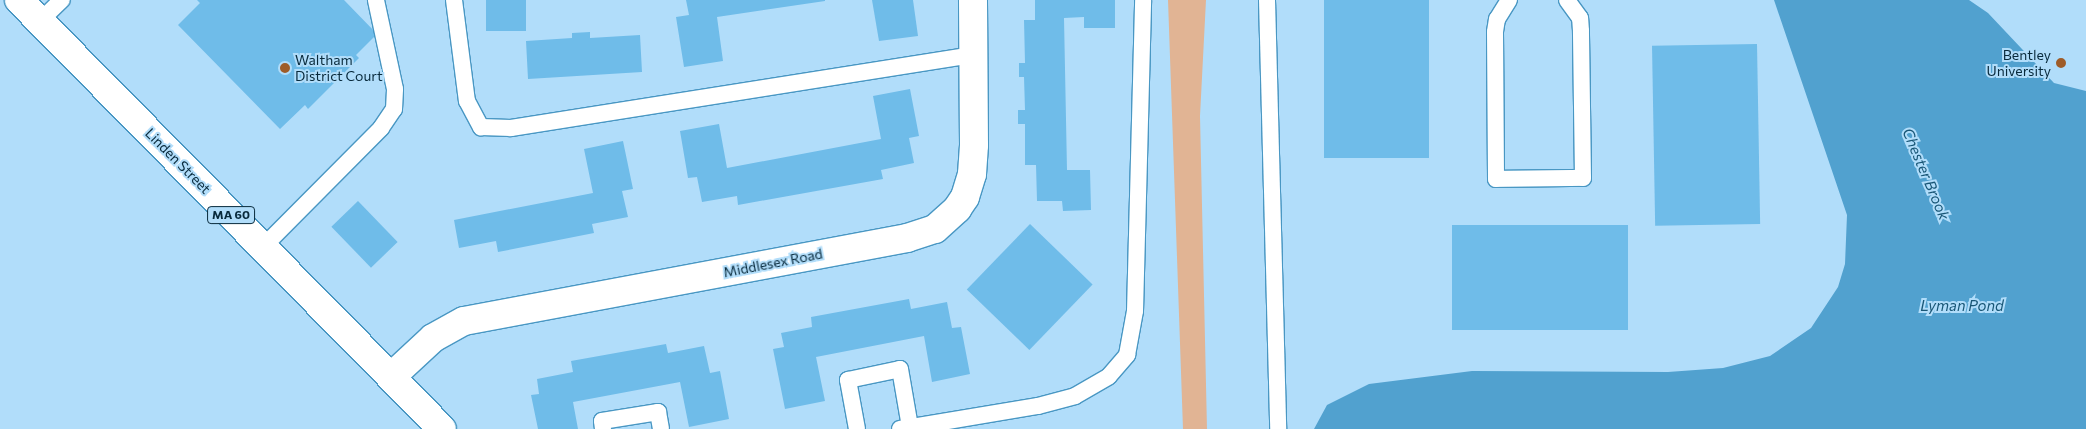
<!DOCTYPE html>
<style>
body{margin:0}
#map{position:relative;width:2086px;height:429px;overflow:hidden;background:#b1ddfa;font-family:Commissioner,sans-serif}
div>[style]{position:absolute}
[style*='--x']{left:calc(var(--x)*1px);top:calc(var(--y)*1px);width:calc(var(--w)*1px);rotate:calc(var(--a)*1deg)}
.green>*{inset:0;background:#e1b494}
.water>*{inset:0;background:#51a1cf}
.building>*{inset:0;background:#6fbce9;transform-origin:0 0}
.roads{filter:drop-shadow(1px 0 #4997c3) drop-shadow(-1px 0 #4997c3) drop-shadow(0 1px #4997c3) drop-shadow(0 -1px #4997c3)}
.lane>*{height:16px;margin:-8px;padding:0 8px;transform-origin:8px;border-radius:8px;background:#fff}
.street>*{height:28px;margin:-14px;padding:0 14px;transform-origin:14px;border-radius:14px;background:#fff}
.primary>*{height:28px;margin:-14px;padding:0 14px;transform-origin:14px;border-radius:14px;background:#fff}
.dots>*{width:14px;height:14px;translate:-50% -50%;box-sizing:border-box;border:2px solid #b1ddfa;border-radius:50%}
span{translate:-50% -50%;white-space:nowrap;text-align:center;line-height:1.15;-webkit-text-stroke:4px #b1ddfa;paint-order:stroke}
.shield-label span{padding:1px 4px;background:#b1ddfa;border:1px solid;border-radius:4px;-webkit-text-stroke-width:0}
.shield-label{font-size:12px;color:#082a3c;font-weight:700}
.poi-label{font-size:14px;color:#082a3c}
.right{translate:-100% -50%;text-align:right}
.left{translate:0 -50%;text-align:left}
.street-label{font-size:14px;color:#082a3c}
.water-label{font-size:15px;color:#185676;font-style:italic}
</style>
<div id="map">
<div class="green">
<i style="clip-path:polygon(1168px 0,1206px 0,1200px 116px,1207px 429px,1183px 429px)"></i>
</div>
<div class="water">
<i style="clip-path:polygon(1774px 0,1969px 0,1988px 13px,2054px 83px,2086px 91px,2086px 429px,1314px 429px,1327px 405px,1369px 384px,1472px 371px,1668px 372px,1723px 368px,1770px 356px,1811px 328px,1838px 287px,1845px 264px,1847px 215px)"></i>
</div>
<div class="building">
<i style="clip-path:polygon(197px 0,344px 0,377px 34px,356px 55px,359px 58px,308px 109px,305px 105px,280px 129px,178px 25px,200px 3px)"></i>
<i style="left:486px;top:0;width:40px;height:31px"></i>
<i style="clip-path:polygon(686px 0,825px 0,825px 1px,717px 17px,723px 61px,684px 67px,676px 17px,689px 15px)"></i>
<i style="clip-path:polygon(872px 0,913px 0,918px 36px,879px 41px)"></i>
<i style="clip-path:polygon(1035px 0,1115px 0,1115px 28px,1084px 28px,1084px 17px,1064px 18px,1067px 170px,1090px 170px,1091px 210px,1063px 211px,1062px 201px,1037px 201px,1036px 165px,1025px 165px,1025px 124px,1018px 124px,1018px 110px,1025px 110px,1024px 77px,1019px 77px,1019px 63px,1025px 63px,1024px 20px,1035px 20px)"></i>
<i style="left:1324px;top:0;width:105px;height:158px"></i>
<i style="clip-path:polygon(590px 32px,590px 38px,640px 35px,642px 72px,528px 79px,526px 41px,572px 38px,572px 33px)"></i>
<i style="left:1757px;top:44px;width:180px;height:105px;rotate:89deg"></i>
<i style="clip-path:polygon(910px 89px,919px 136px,909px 138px,914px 163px,881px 170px,883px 179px,738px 205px,737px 196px,702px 202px,697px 177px,688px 178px,680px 131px,719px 124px,727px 168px,881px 139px,873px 96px)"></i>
<i style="clip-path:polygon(623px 141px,633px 189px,622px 191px,628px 217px,592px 224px,594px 233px,498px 252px,496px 241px,459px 248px,454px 220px,593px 193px,584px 149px)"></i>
<i style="left:358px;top:201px;width:57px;height:37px;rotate:46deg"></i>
<i style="left:1030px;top:224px;width:87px;height:91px;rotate:44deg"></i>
<i style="left:1628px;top:225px;width:105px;height:176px;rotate:90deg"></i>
<i style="clip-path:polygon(909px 299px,911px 309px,947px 302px,952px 328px,961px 327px,970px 374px,932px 382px,924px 336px,816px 357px,825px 401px,785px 409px,773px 349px,784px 347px,781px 333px,812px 327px,811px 317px)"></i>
<i style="clip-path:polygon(666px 344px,668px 353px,704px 346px,710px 373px,720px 371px,729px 419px,689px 427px,680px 382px,573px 402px,578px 429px,538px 429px,531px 395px,539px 394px,537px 379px,573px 372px,571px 361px)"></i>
</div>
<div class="roads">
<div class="lane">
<i style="--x:454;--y:0;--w:102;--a:82.7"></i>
<i style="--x:467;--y:101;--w:30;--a:62"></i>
<i style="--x:481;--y:127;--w:30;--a:2"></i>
<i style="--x:511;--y:128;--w:468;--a:-9"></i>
<i style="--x:1267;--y:0;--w:429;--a:88.5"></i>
<i style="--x:1509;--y:0;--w:22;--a:122"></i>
<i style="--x:1497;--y:19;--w:13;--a:99"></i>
<i style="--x:1495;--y:32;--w:147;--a:89.6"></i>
<i style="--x:1496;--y:179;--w:87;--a:-0.7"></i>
<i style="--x:1583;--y:178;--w:147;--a:-90.8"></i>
<i style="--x:1581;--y:31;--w:13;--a:-94"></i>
<i style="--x:1580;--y:18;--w:22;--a:-126"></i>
<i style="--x:40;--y:21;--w:30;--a:-44"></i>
<i style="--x:263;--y:247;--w:168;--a:-45.2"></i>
<i style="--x:381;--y:128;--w:23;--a:-56"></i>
<i style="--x:394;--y:109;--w:20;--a:-87"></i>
<i style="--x:395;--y:89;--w:91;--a:-102.1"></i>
<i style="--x:603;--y:429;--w:8;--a:-97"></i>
<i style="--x:602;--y:421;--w:57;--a:-9.1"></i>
<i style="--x:658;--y:412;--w:17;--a:80"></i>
<i style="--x:857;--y:429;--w:50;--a:-100.4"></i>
<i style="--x:848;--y:380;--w:53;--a:-11.9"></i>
<i style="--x:900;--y:369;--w:59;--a:80.2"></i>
<i style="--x:900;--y:429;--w:140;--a:-9.5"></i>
<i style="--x:1038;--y:406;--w:38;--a:-15"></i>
<i style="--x:1075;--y:396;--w:39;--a:-30"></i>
<i style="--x:1109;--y:376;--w:28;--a:-49"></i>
<i style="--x:1127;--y:355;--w:45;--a:-79.7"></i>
<i style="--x:1135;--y:311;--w:311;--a:-88.5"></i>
</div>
<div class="street">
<i style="--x:391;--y:377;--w:57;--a:-42.9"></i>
<i style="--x:433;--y:338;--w:35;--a:-29"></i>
<i style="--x:464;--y:321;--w:451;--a:-10.6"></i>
<i style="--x:907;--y:238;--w:29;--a:-18"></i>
<i style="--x:935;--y:229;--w:30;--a:-42"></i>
<i style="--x:957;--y:209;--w:14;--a:-56"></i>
<i style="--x:965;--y:197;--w:24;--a:-73"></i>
<i style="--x:972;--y:174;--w:29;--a:-86"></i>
<i style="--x:974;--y:145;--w:145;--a:-90.4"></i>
</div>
<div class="primary">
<i style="--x:19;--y:0;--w:602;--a:45.4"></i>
</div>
</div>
<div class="dots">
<i style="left:2061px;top:63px;background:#9e5c28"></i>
<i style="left:285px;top:68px;background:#9e5c28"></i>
</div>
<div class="shield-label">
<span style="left:231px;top:215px">MA 60</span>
</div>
<div class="poi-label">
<span class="right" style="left:2051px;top:63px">Bentley<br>University</span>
<span class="left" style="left:295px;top:68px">Waltham<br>District Court</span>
</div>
<div class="street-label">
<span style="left:178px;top:161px;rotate:45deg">Linden Street</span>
<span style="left:773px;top:263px;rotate:-11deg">Middlesex Road</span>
</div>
<div class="water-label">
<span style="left:1926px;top:174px;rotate:67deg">Chester Brook</span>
<span style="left:1962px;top:306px">Lyman Pond</span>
</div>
</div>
